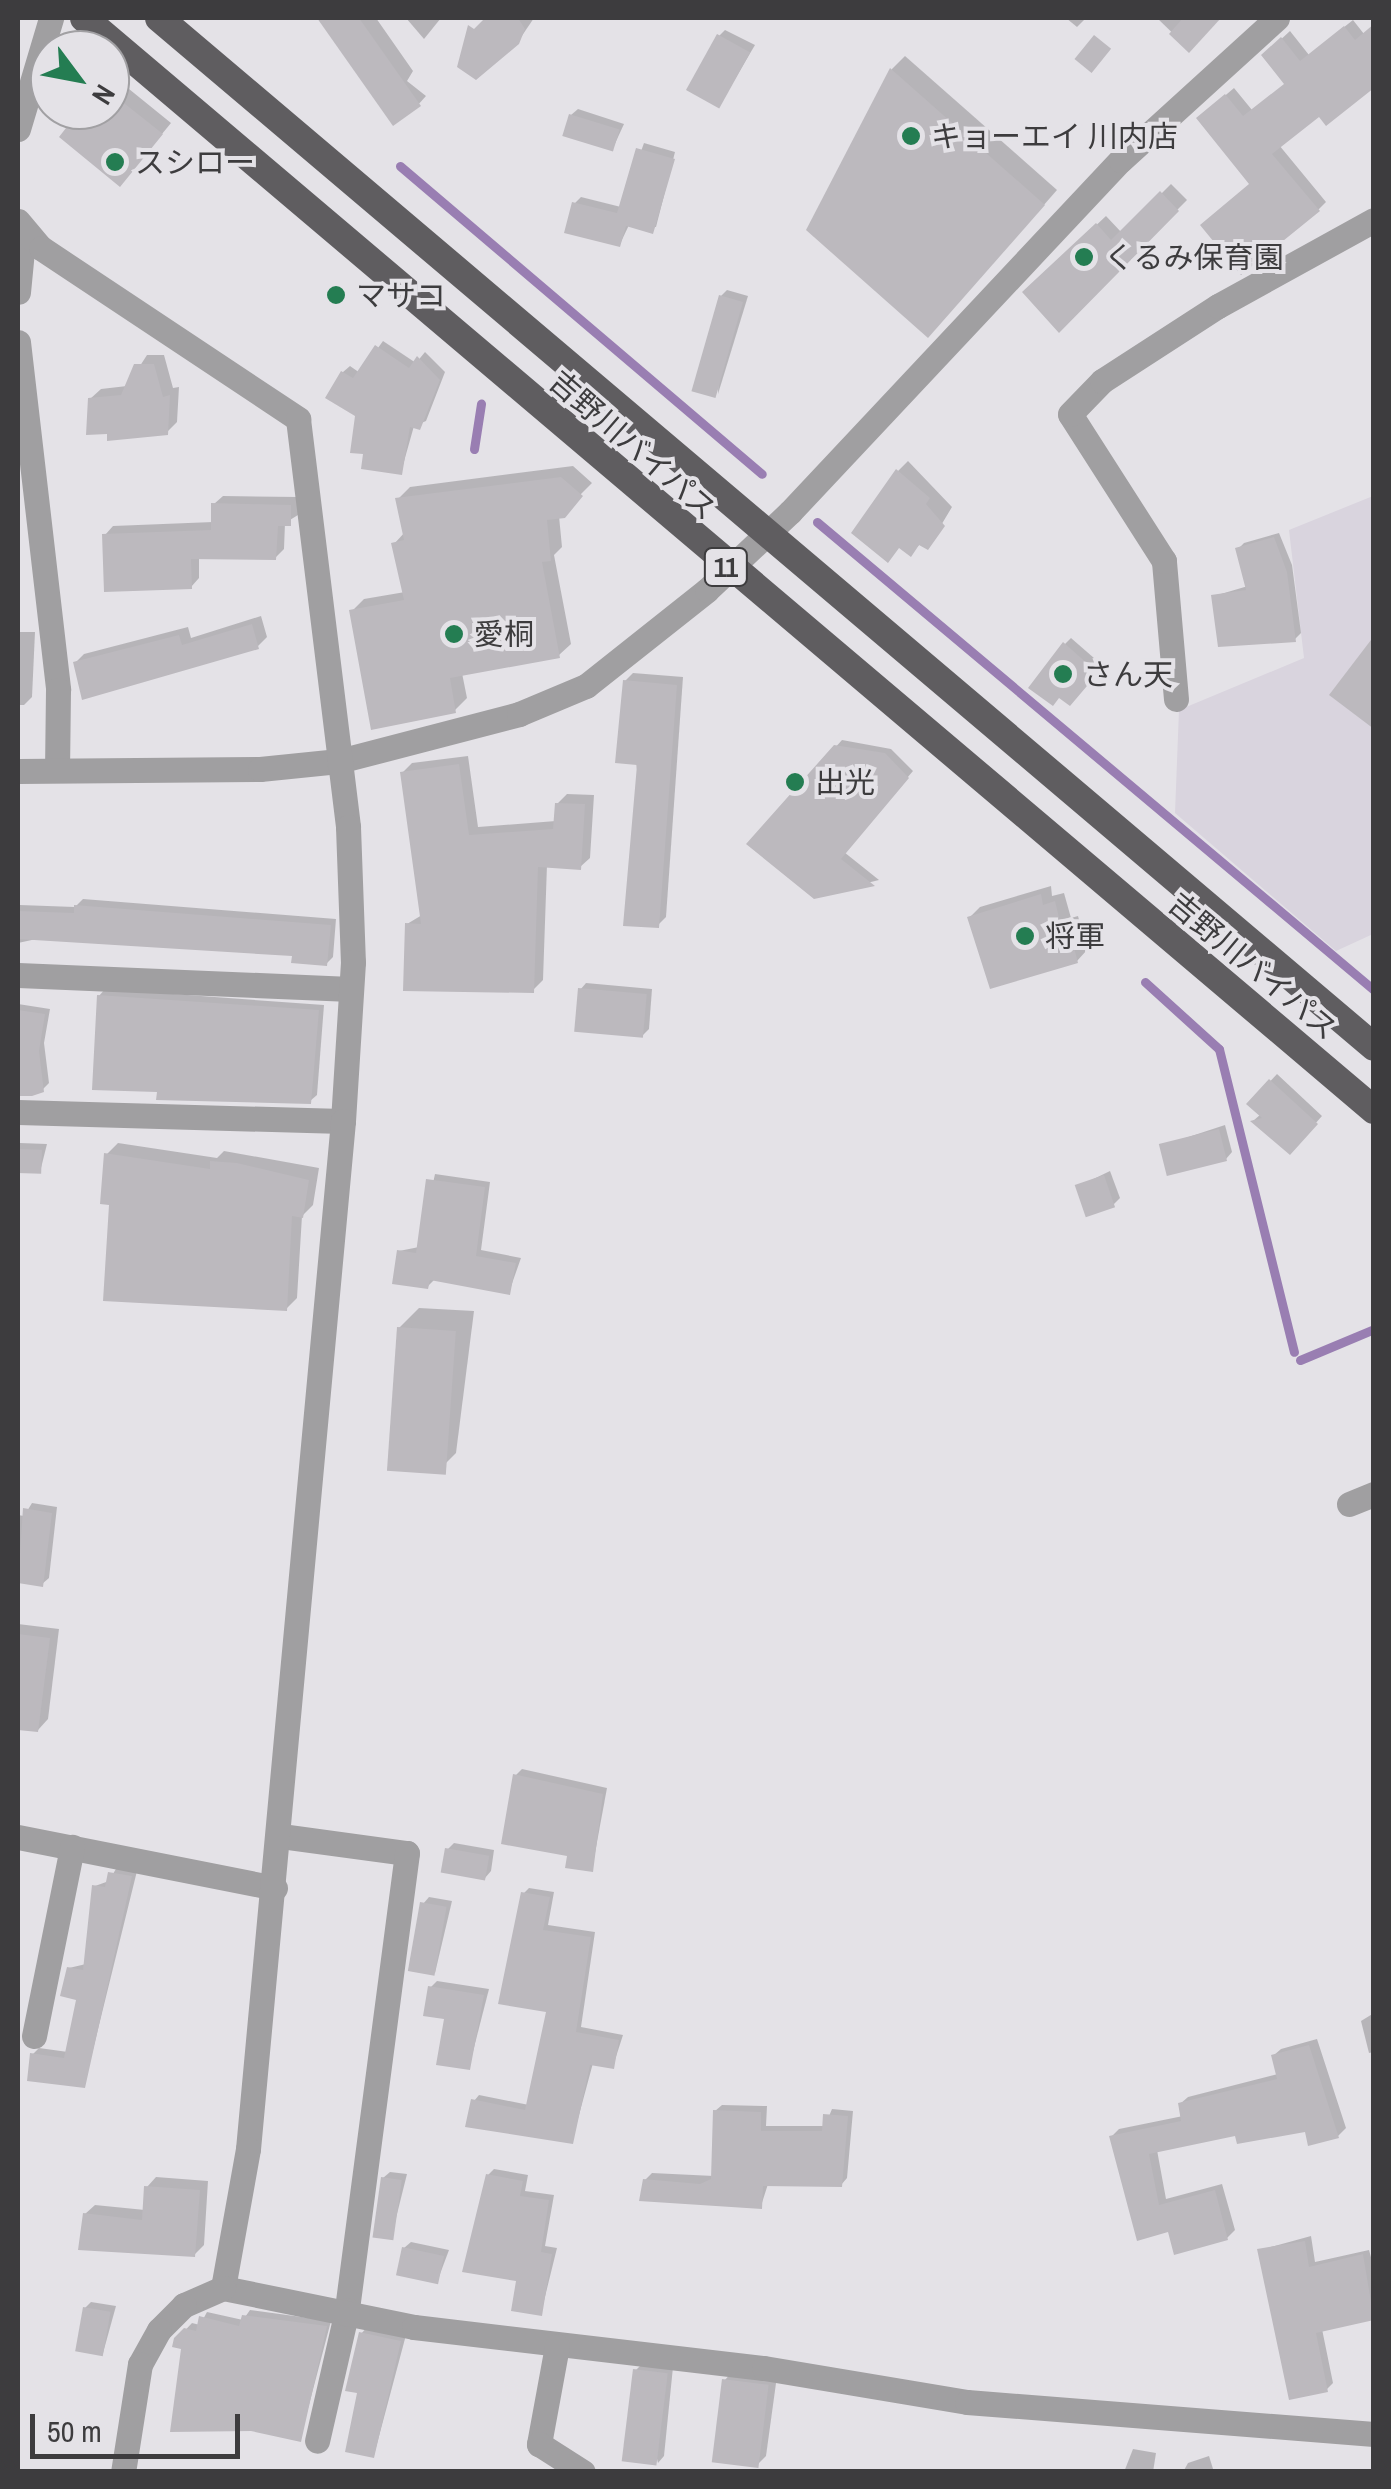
<!DOCTYPE html>
<meta charset="utf-8">
<style>
body{margin:0}
#map{position:relative;width:1391px;height:2489px;overflow:hidden;background:#e4e2e7;font-family:"Archivo Narrow","Noto Sans JP",sans-serif}
div>[style]{position:absolute}
[style*='--x']{left:calc(var(--x)*1px);top:calc(var(--y)*1px);width:calc(var(--w)*1px);rotate:calc(var(--a)*1deg)}
.built>*{inset:0;background:#d9d4de}
.shadow>*{inset:0;background:#0003}
.stream>*{height:9px;margin:-4.5px;padding:0 4.5px;transform-origin:4.5px;border-radius:4.5px;background:#997eb2}
.building>*{inset:0;background:#bcb9be;transform-origin:0 0}
.minor>*{height:25px;margin:-12.5px;padding:0 12.5px;transform-origin:12.5px;border-radius:12.5px;background:#a09fa1}
.tertiary>*{height:25px;margin:-12.5px;padding:0 12.5px;transform-origin:12.5px;border-radius:12.5px;background:#a09fa1}
.trunk>*{height:28px;margin:-14px;padding:0 14px;transform-origin:14px;border-radius:14px;background:#5f5d60}
.dots>*{width:28px;height:28px;translate:-50% -50%;box-sizing:border-box;border:5px solid #e4e2e7;border-radius:50%}
span{translate:-50% -50%;white-space:nowrap;text-align:center;line-height:1.15;-webkit-text-stroke:8px #e4e2e7;paint-order:stroke}
.shield-label span{padding:2px 8px;background:#e4e2e7;border:2px solid;border-radius:8px;-webkit-text-stroke-width:0}
.shield-label{font-size:28px;color:#3d3c3e;font-weight:700}
.poi-label{font-size:30px;color:#3d3c3e}
.left{translate:0 -50%;text-align:left}
.street-label{font-size:30px;color:#3d3c3e}
.frame{position:absolute;inset:0;border:20px solid #3d3c3e;pointer-events:none}
.north{position:absolute;left:30px;top:30px;width:100px;height:100px;box-sizing:border-box;background:#e4e2e7;border:2px solid #a1a0a3;border-radius:50%;rotate:122deg;font-size:28px;font-weight:700;line-height:40px;text-align:center;color:#3d3c3e}
.north::after{content:'';display:block;margin:auto;width:35px;height:45px;background:#247d52;clip-path:polygon(50% 0,100% 100%,50% 72%,0 100%)}
.scale{position:absolute;left:30px;top:2414px;width:210px;height:45px;box-sizing:border-box;border:5px solid #3d3c3e;border-top:0;padding-left:12px;font-size:30px;line-height:35px;white-space:nowrap;color:#3d3c3e;-webkit-text-stroke:8px #e4e2e7;paint-order:stroke}
</style>
<div id="map">
<div class="built">
<i style="clip-path:polygon(1373px 496px,1373px 934px,1336px 951px,1175px 813px,1179px 710px,1304px 658px,1289px 530px)"></i>
</div>
<div class="shadow">
<i style="clip-path:polygon(333px 18px,376px 18px,413px 71px,407px 81px,426px 96px,417px 106px,326px 25px)"></i>
<i style="clip-path:polygon(406px 18px,441px 18px,424px 39px)"></i>
<i style="clip-path:polygon(488px 18px,534px 18px,517px 43px,467px 40px)"></i>
<i style="clip-path:polygon(1066px 18px,1086px 18px,1077px 27px)"></i>
<i style="clip-path:polygon(1157px 18px,1218px 18px,1189px 49px)"></i>
<i style="clip-path:polygon(1353px 20px,1364px 34px,1319px 114px,1279px 145px,1326px 202px,1318px 210px,1252px 183px,1207px 111px,1234px 88px,1252px 110px,1287px 83px,1264px 55px,1290px 31px,1309px 55px)"></i>
<i style="clip-path:polygon(725px 30px,755px 45px,719px 106px,719px 36px)"></i>
<i style="clip-path:polygon(905px 56px,1057px 190px,942px 321px,809px 229px,892px 69px)"></i>
<i style="clip-path:polygon(113px 76px,171px 123px,130px 173px,83px 110px,110px 110px)"></i>
<i style="clip-path:polygon(578px 109px,624px 124px,612px 150px,571px 115px)"></i>
<i style="clip-path:polygon(644px 143px,675px 152px,656px 227px,629px 225px,620px 244px,574px 204px,581px 197px,621px 207px)"></i>
<i style="clip-path:polygon(1171px 184px,1187px 200px,1059px 329px,1025px 292px,1106px 216px,1122px 233px)"></i>
<i style="clip-path:polygon(727px 290px,748px 296px,718px 394px,721px 296px)"></i>
<i style="clip-path:polygon(383px 341px,416px 363px,425px 352px,445px 372px,426px 421px,414px 426px,401px 472px,366px 452px,358px 415px,328px 397px,343px 372px,350px 366px,360px 373px)"></i>
<i style="clip-path:polygon(147px 355px,164px 355px,173px 388px,179px 387px,177px 422px,167px 432px,90px 399px,101px 389px,127px 386px)"></i>
<i style="clip-path:polygon(908px 461px,952px 507px,928px 547px,921px 543px,911px 553px,900px 546px,888px 560px,898px 471px)"></i>
<i style="clip-path:polygon(573px 466px,592px 483px,559px 516px,562px 547px,554px 555px,571px 644px,559px 655px,462px 673px,467px 698px,455px 710px,352px 611px,364px 599px,405px 592px,394px 544px,405px 532px,398px 499px,410px 487px)"></i>
<i style="clip-path:polygon(223px 496px,299px 497px,298px 515px,285px 523px,284px 549px,275px 558px,199px 556px,199px 578px,191px 587px,105px 535px,113px 526px,213px 522px,214px 504px)"></i>
<i style="clip-path:polygon(1279px 533px,1292px 565px,1301px 633px,1295px 639px,1214px 596px,1248px 586px,1238px 549px,1244px 543px)"></i>
<i style="clip-path:polygon(261px 616px,267px 637px,258px 646px,75px 663px,84px 654px,188px 627px,191px 638px)"></i>
<i style="clip-path:polygon(18px 632px,35px 632px,32px 697px,24px 705px,18px 705px)"></i>
<i style="clip-path:polygon(1071px 638px,1102px 665px,1076px 697px,1065px 644px)"></i>
<i style="clip-path:polygon(633px 673px,683px 677px,666px 917px,658px 925px,625px 681px)"></i>
<i style="clip-path:polygon(842px 740px,891px 749px,913px 771px,844px 852px,879px 880px,815px 896px,749px 844px)"></i>
<i style="clip-path:polygon(468px 756px,478px 827px,556px 821px,557px 804px,567px 794px,594px 795px,590px 858px,580px 867px,547px 865px,543px 980px,533px 990px,407px 924px,422px 915px,402px 773px,412px 763px)"></i>
<i style="clip-path:polygon(1051px 886px,1052px 896px,1064px 893px,1071px 918px,1078px 916px,1087px 950px,1077px 961px,970px 917px,980px 907px)"></i>
<i style="clip-path:polygon(83px 899px,336px 919px,333px 957px,327px 963px,295px 953px,41px 938px,18px 943px,20px 905px,75px 907px)"></i>
<i style="clip-path:polygon(586px 983px,652px 989px,649px 1029px,643px 1035px,580px 990px)"></i>
<i style="clip-path:polygon(105px 989px,324px 1005px,317px 1095px,310px 1101px,159px 1089px,99px 996px)"></i>
<i style="clip-path:polygon(18px 1004px,50px 1009px,44px 1043px,49px 1083px,43px 1089px,18px 1090px)"></i>
<i style="clip-path:polygon(1277px 1074px,1322px 1116px,1290px 1152px,1253px 1121px,1261px 1114px,1249px 1104px)"></i>
<i style="clip-path:polygon(1225px 1125px,1232px 1152px,1226px 1159px,1161px 1146px)"></i>
<i style="clip-path:polygon(20px 1143px,47px 1144px,40px 1172px,18px 1171px)"></i>
<i style="clip-path:polygon(118px 1143px,217px 1158px,224px 1151px,319px 1168px,313px 1205px,302px 1216px,297px 1298px,286px 1309px,112px 1202px,107px 1154px)"></i>
<i style="clip-path:polygon(1110px 1171px,1120px 1198px,1113px 1205px,1077px 1187px)"></i>
<i style="clip-path:polygon(435px 1174px,490px 1182px,481px 1250px,521px 1258px,509px 1292px,434px 1280px,428px 1286px,399px 1251px,419px 1247px)"></i>
<i style="clip-path:polygon(419px 1308px,474px 1311px,456px 1453px,436px 1473px,399px 1328px)"></i>
<i style="clip-path:polygon(32px 1503px,57px 1507px,49px 1578px,42px 1584px,18px 1581px,18px 1515px,24px 1516px)"></i>
<i style="clip-path:polygon(18px 1624px,59px 1629px,48px 1719px,38px 1730px,18px 1727px)"></i>
<i style="clip-path:polygon(522px 1769px,607px 1788px,592px 1869px,570px 1854px,516px 1775px)"></i>
<i style="clip-path:polygon(454px 1843px,494px 1850px,491px 1871px,485px 1878px,448px 1849px)"></i>
<i style="clip-path:polygon(117px 1867px,137px 1871px,84px 2086px,33px 2054px,39px 2048px,68px 2052px,79px 1998px,69px 1968px,86px 1964px,95px 1886px,109px 1881px)"></i>
<i style="clip-path:polygon(529px 1888px,554px 1892px,548px 1925px,595px 1932px,581px 2027px,623px 2035px,613px 2066px,593px 2063px,572px 2141px,474px 2101px,479px 2095px,529px 2105px,549px 2010px,524px 1893px)"></i>
<i style="clip-path:polygon(429px 1897px,452px 1901px,435px 1973px,423px 1904px)"></i>
<i style="clip-path:polygon(437px 1981px,489px 1989px,469px 2067px,430px 1988px)"></i>
<i style="clip-path:polygon(1374px 2013px,1374px 2052px,1369px 2053px,1361px 2021px)"></i>
<i style="clip-path:polygon(1317px 2039px,1346px 2128px,1338px 2136px,1307px 2129px,1237px 2133px,1157px 2150px,1166px 2199px,1222px 2184px,1235px 2230px,1227px 2238px,1170px 2229px,1112px 2136px,1119px 2129px,1183px 2116px,1180px 2104px,1188px 2097px,1278px 2074px,1273px 2056px,1281px 2049px)"></i>
<i style="clip-path:polygon(722px 2105px,767px 2106px,766px 2126px,825px 2126px,832px 2109px,853px 2111px,847px 2178px,841px 2185px,768px 2184px,761px 2206px,645px 2180px,652px 2173px,714px 2176px,715px 2111px)"></i>
<i style="clip-path:polygon(494px 2169px,528px 2175px,525px 2191px,554px 2195px,545px 2246px,557px 2248px,541px 2313px,519px 2279px,488px 2175px)"></i>
<i style="clip-path:polygon(390px 2172px,407px 2174px,391px 2238px,383px 2178px)"></i>
<i style="clip-path:polygon(156px 2177px,208px 2181px,204px 2245px,194px 2255px,85px 2214px,95px 2205px,145px 2210px,147px 2187px)"></i>
<i style="clip-path:polygon(1311px 2236px,1315px 2262px,1369px 2250px,1374px 2268px,1374px 2318px,1322px 2329px,1333px 2383px,1327px 2389px,1260px 2250px)"></i>
<i style="clip-path:polygon(411px 2242px,449px 2250px,437px 2282px,404px 2248px)"></i>
<i style="clip-path:polygon(91px 2302px,116px 2306px,103px 2353px,85px 2308px)"></i>
<i style="clip-path:polygon(250px 2310px,331px 2321px,300px 2439px,176px 2340px,192px 2323px,200px 2325px,207px 2312px,243px 2320px)"></i>
<i style="clip-path:polygon(367px 2327px,406px 2335px,374px 2455px,360px 2391px,361px 2334px)"></i>
<i style="clip-path:polygon(642px 2364px,673px 2367px,664px 2456px,658px 2463px,636px 2370px)"></i>
<i style="clip-path:polygon(734px 2370px,777px 2376px,766px 2456px,756px 2466px,724px 2381px)"></i>
<i style="clip-path:polygon(1133px 2449px,1156px 2453px,1153px 2472px,1124px 2472px)"></i>
<i style="clip-path:polygon(1209px 2456px,1214px 2472px,1183px 2472px,1188px 2463px)"></i>
</div>
<div class="stream">
<i style="--x:400;--y:166;--w:475;--a:40.4"></i>
<i style="--x:474;--y:449;--w:46;--a:-81.2"></i>
<i style="--x:817;--y:522;--w:728;--a:40.04"></i>
<i style="--x:1145;--y:982;--w:100;--a:42.2"></i>
<i style="--x:1219;--y:1049;--w:312;--a:76.1"></i>
<i style="--x:1300;--y:1360;--w:80;--a:-22.7"></i>
</div>
<div class="building">
<i style="clip-path:polygon(317px 18px,359px 18px,421px 106px,393px 126px)"></i>
<i style="clip-path:polygon(485px 18px,518px 18px,525px 29px,519px 44px,476px 80px,457px 67px,468px 25px,474px 29px)"></i>
<i style="clip-path:polygon(1183px 18px,1221px 18px,1189px 53px,1169px 34px)"></i>
<i style="clip-path:polygon(1374px 24px,1374px 88px,1326px 126px,1319px 117px,1272px 154px,1320px 211px,1241px 275px,1200px 225px,1249px 184px,1196px 118px,1225px 94px,1243px 116px,1284px 84px,1261px 55px,1281px 37px,1300px 61px,1344px 26px,1355px 40px)"></i>
<i style="left:717px;top:34px;width:38px;height:64px;rotate:29deg"></i>
<i style="left:1094px;top:35px;width:22px;height:31px;rotate:39deg"></i>
<i style="clip-path:polygon(890px 68px,1045px 205px,928px 338px,806px 230px)"></i>
<i style="clip-path:polygon(110px 92px,163px 134px,120px 187px,59px 137px,80px 110px,110px 110px)"></i>
<i style="left:569px;top:114px;width:53px;height:23px;rotate:17deg"></i>
<i style="clip-path:polygon(636px 148px,675px 159px,653px 234px,626px 226px,620px 247px,564px 233px,572px 202px,617px 213px)"></i>
<i style="clip-path:polygon(1160px 191px,1179px 211px,1059px 333px,1022px 292px,1096px 223px,1111px 240px)"></i>
<i style="left:719px;top:295px;width:25px;height:100px;rotate:16deg"></i>
<i style="clip-path:polygon(375px 345px,409px 368px,417px 356px,440px 380px,420px 430px,410px 427px,402px 475px,361px 469px,363px 454px,350px 453px,355px 416px,325px 398px,341px 371px,353px 378px)"></i>
<i style="clip-path:polygon(134px 364px,154px 364px,163px 397px,170px 395px,168px 435px,107px 441px,107px 434px,86px 435px,88px 398px,121px 395px)"></i>
<i style="clip-path:polygon(896px 469px,930px 498px,926px 504px,945px 526px,928px 550px,919px 545px,911px 557px,899px 548px,888px 563px,851px 533px)"></i>
<i style="clip-path:polygon(561px 477px,583px 496px,565px 518px,547px 520px,551px 561px,542px 562px,560px 658px,450px 678px,456px 713px,371px 730px,349px 610px,404px 600px,391px 543px,404px 540px,395px 498px)"></i>
<i style="clip-path:polygon(211px 503px,291px 505px,291px 526px,278px 526px,276px 560px,191px 559px,192px 589px,104px 592px,102px 534px,211px 530px)"></i>
<i style="clip-path:polygon(1274px 537px,1287px 572px,1296px 642px,1218px 647px,1211px 595px,1246px 590px,1235px 548px)"></i>
<i style="clip-path:polygon(252px 624px,259px 649px,82px 700px,73px 662px,179px 635px,182px 645px)"></i>
<i style="clip-path:polygon(1374px 636px,1374px 729px,1329px 695px)"></i>
<i style="clip-path:polygon(1063px 642px,1098px 673px,1070px 706px,1059px 698px,1053px 706px,1028px 688px)"></i>
<i style="clip-path:polygon(623px 680px,677px 685px,659px 928px,623px 926px,637px 765px,615px 763px)"></i>
<i style="clip-path:polygon(834px 745px,885px 753px,909px 778px,841px 859px,875px 886px,814px 899px,746px 844px)"></i>
<i style="clip-path:polygon(459px 764px,469px 835px,553px 829px,555px 803px,585px 804px,581px 870px,538px 867px,534px 993px,403px 991px,405px 923px,421px 924px,400px 772px)"></i>
<i style="clip-path:polygon(1041px 894px,1043px 905px,1055px 901px,1061px 926px,1068px 924px,1078px 963px,990px 989px,967px 917px)"></i>
<i style="clip-path:polygon(74px 905px,331px 925px,327px 966px,291px 963px,292px 956px,18px 939px,18px 911px,74px 913px)"></i>
<i style="left:578px;top:988px;width:69px;height:44px;rotate:5deg"></i>
<i style="clip-path:polygon(97px 995px,319px 1010px,311px 1104px,156px 1100px,157px 1092px,92px 1090px)"></i>
<i style="clip-path:polygon(18px 1010px,45px 1014px,39px 1051px,44px 1092px,32px 1096px,18px 1096px)"></i>
<i style="clip-path:polygon(1269px 1079px,1318px 1124px,1290px 1155px,1250px 1121px,1262px 1118px,1246px 1104px)"></i>
<i style="left:1219px;top:1129px;width:33px;height:62px;rotate:76deg"></i>
<i style="left:18px;top:1149px;width:24px;height:24px;rotate:2deg"></i>
<i style="clip-path:polygon(104px 1153px,210px 1169px,210px 1161px,237px 1163px,309px 1180px,303px 1218px,292px 1216px,287px 1311px,103px 1301px,109px 1205px,100px 1204px)"></i>
<i style="left:1104px;top:1175px;width:34px;height:31px;rotate:71deg"></i>
<i style="clip-path:polygon(426px 1179px,485px 1187px,476px 1256px,516px 1263px,510px 1295px,430px 1280px,428px 1289px,392px 1284px,397px 1250px,416px 1253px)"></i>
<i style="left:397px;top:1327px;width:59px;height:144px;rotate:4deg"></i>
<i style="clip-path:polygon(23px 1508px,52px 1513px,43px 1587px,18px 1583px)"></i>
<i style="clip-path:polygon(18px 1634px,50px 1638px,38px 1732px,18px 1730px)"></i>
<i style="clip-path:polygon(513px 1774px,603px 1794px,593px 1872px,565px 1868px,567px 1856px,501px 1844px)"></i>
<i style="left:445px;top:1848px;width:45px;height:25px;rotate:10deg"></i>
<i style="clip-path:polygon(108px 1872px,132px 1876px,85px 2088px,27px 2081px,30px 2053px,64px 2058px,76px 2000px,60px 1996px,67px 1967px,83px 1970px,92px 1885px,105px 1887px)"></i>
<i style="clip-path:polygon(521px 1892px,550px 1897px,543px 1930px,591px 1937px,576px 2032px,619px 2040px,614px 2069px,590px 2065px,573px 2144px,465px 2127px,471px 2099px,525px 2110px,546px 2012px,498px 2004px)"></i>
<i style="left:420px;top:1902px;width:27px;height:70px;rotate:10deg"></i>
<i style="clip-path:polygon(428px 1986px,484px 1995px,470px 2070px,436px 2065px,444px 2019px,423px 2016px)"></i>
<i style="clip-path:polygon(1309px 2045px,1339px 2138px,1308px 2146px,1305px 2132px,1237px 2144px,1235px 2136px,1149px 2154px,1159px 2205px,1215px 2190px,1228px 2240px,1174px 2255px,1168px 2232px,1137px 2241px,1109px 2136px,1181px 2121px,1178px 2103px,1277px 2079px,1271px 2055px)"></i>
<i style="clip-path:polygon(713px 2110px,761px 2112px,761px 2131px,822px 2131px,823px 2114px,848px 2116px,842px 2187px,763px 2186px,762px 2209px,639px 2201px,643px 2179px,700px 2184px,711px 2179px)"></i>
<i style="clip-path:polygon(486px 2174px,523px 2181px,520px 2196px,549px 2200px,541px 2252px,552px 2254px,542px 2316px,511px 2311px,516px 2281px,462px 2272px)"></i>
<i style="left:381px;top:2177px;width:21px;height:61px;rotate:8deg"></i>
<i style="clip-path:polygon(144px 2186px,200px 2190px,195px 2257px,78px 2250px,83px 2213px,142px 2220px)"></i>
<i style="clip-path:polygon(1305px 2241px,1309px 2267px,1363px 2254px,1374px 2320px,1316px 2333px,1328px 2392px,1289px 2400px,1257px 2249px)"></i>
<i style="left:402px;top:2247px;width:43px;height:29px;rotate:12deg"></i>
<i style="left:83px;top:2307px;width:28px;height:45px;rotate:10deg"></i>
<i style="clip-path:polygon(242px 2315px,327px 2326px,301px 2442px,251px 2431px,170px 2432px,181px 2349px,172px 2347px,174px 2338px,184px 2328px,196px 2331px,199px 2316px,239px 2326px)"></i>
<i style="clip-path:polygon(359px 2332px,401px 2341px,374px 2458px,345px 2452px,357px 2393px,345px 2391px)"></i>
<i style="left:633px;top:2369px;width:35px;height:93px;rotate:7deg"></i>
<i style="left:722px;top:2379px;width:47px;height:84px;rotate:7deg"></i>
</div>
<div class="minor">
<i style="--x:18;--y:292;--w:62;--a:-84.5"></i>
<i style="--x:18;--y:342;--w:350;--a:83.4"></i>
<i style="--x:58;--y:690;--w:80;--a:90.7"></i>
<i style="--x:1176;--y:699;--w:139;--a:-95"></i>
<i style="--x:1164;--y:561;--w:174;--a:-122.6"></i>
<i style="--x:1070;--y:414;--w:46;--a:-45.9"></i>
<i style="--x:1102;--y:381;--w:138;--a:-32.9"></i>
<i style="--x:1218;--y:306;--w:178;--a:-28.9"></i>
<i style="--x:18;--y:771;--w:242;--a:-0.5"></i>
<i style="--x:260;--y:769;--w:79;--a:-5.8"></i>
<i style="--x:339;--y:761;--w:186;--a:-14.6"></i>
<i style="--x:519;--y:714;--w:73;--a:-22.7"></i>
<i style="--x:586;--y:686;--w:154;--a:-38.4"></i>
<i style="--x:707;--y:590;--w:114;--a:-43.2"></i>
<i style="--x:790;--y:512;--w:483;--a:-46.8"></i>
<i style="--x:1121;--y:160;--w:211;--a:-42.3"></i>
<i style="--x:18;--y:975;--w:333;--a:2.4"></i>
<i style="--x:18;--y:1112;--w:325;--a:1.6"></i>
<i style="--x:1349;--y:1504;--w:27;--a:-22"></i>
<i style="--x:281;--y:1836;--w:127;--a:7.7"></i>
<i style="--x:407;--y:1853;--w:461;--a:97.5"></i>
<i style="--x:347;--y:2310;--w:134;--a:102.9"></i>
<i style="--x:18;--y:1837;--w:262;--a:11.2"></i>
<i style="--x:34;--y:2036;--w:193;--a:-78.6"></i>
<i style="--x:223;--y:2288;--w:195;--a:11.5"></i>
<i style="--x:414;--y:2327;--w:352;--a:6.7"></i>
<i style="--x:764;--y:2368;--w:206;--a:9.5"></i>
<i style="--x:967;--y:2402;--w:408;--a:4.5"></i>
<i style="--x:557;--y:2346;--w:100;--a:100.4"></i>
<i style="--x:539;--y:2444;--w:52;--a:32.5"></i>
</div>
<div class="tertiary">
<i style="--x:18;--y:129;--w:116;--a:-73.4"></i>
<i style="--x:18;--y:221;--w:35;--a:50"></i>
<i style="--x:41;--y:248;--w:309;--a:33.6"></i>
<i style="--x:298;--y:419;--w:411;--a:83"></i>
<i style="--x:348;--y:827;--w:135;--a:87.9"></i>
<i style="--x:353;--y:962;--w:159;--a:93.6"></i>
<i style="--x:343;--y:1121;--w:1032;--a:95.28"></i>
<i style="--x:248;--y:2149;--w:141;--a:100.2"></i>
<i style="--x:223;--y:2288;--w:43;--a:156.4"></i>
<i style="--x:184;--y:2305;--w:35;--a:135"></i>
<i style="--x:159;--y:2330;--w:39;--a:119"></i>
<i style="--x:140;--y:2364;--w:109;--a:98.9"></i>
</div>
<div class="trunk">
<i style="--x:84;--y:18;--w:1690;--a:40.25"></i>
<i style="--x:159;--y:18;--w:1592;--a:40.26"></i>
</div>
<div class="dots">
<i style="left:911px;top:136px;background:#247d52"></i>
<i style="left:115px;top:162px;background:#247d52"></i>
<i style="left:1084px;top:257px;background:#247d52"></i>
<i style="left:336px;top:295px;background:#247d52"></i>
<i style="left:454px;top:634px;background:#247d52"></i>
<i style="left:1063px;top:674px;background:#247d52"></i>
<i style="left:795px;top:782px;background:#247d52"></i>
<i style="left:1025px;top:936px;background:#247d52"></i>
</div>
<div class="shield-label">
<span style="left:726px;top:567px">11</span>
</div>
<div class="poi-label">
<span class="left" style="left:931px;top:136px">キョーエイ 川内店</span>
<span class="left" style="left:135px;top:162px">スシロー</span>
<span class="left" style="left:1104px;top:257px">くるみ保育園</span>
<span class="left" style="left:356px;top:295px">マサコ</span>
<span class="left" style="left:474px;top:634px">愛桐</span>
<span class="left" style="left:1083px;top:674px">さん天</span>
<span class="left" style="left:815px;top:782px">出光</span>
<span class="left" style="left:1045px;top:936px">将軍</span>
</div>
<div class="street-label">
<span style="left:633px;top:445px;rotate:41deg">吉野川バイパス</span>
<span style="left:1253px;top:966px;rotate:40deg">吉野川バイパス</span>
</div>
<div class="frame"></div>
<div class="north">N</div>
<div class="scale">50 m</div>
</div>
